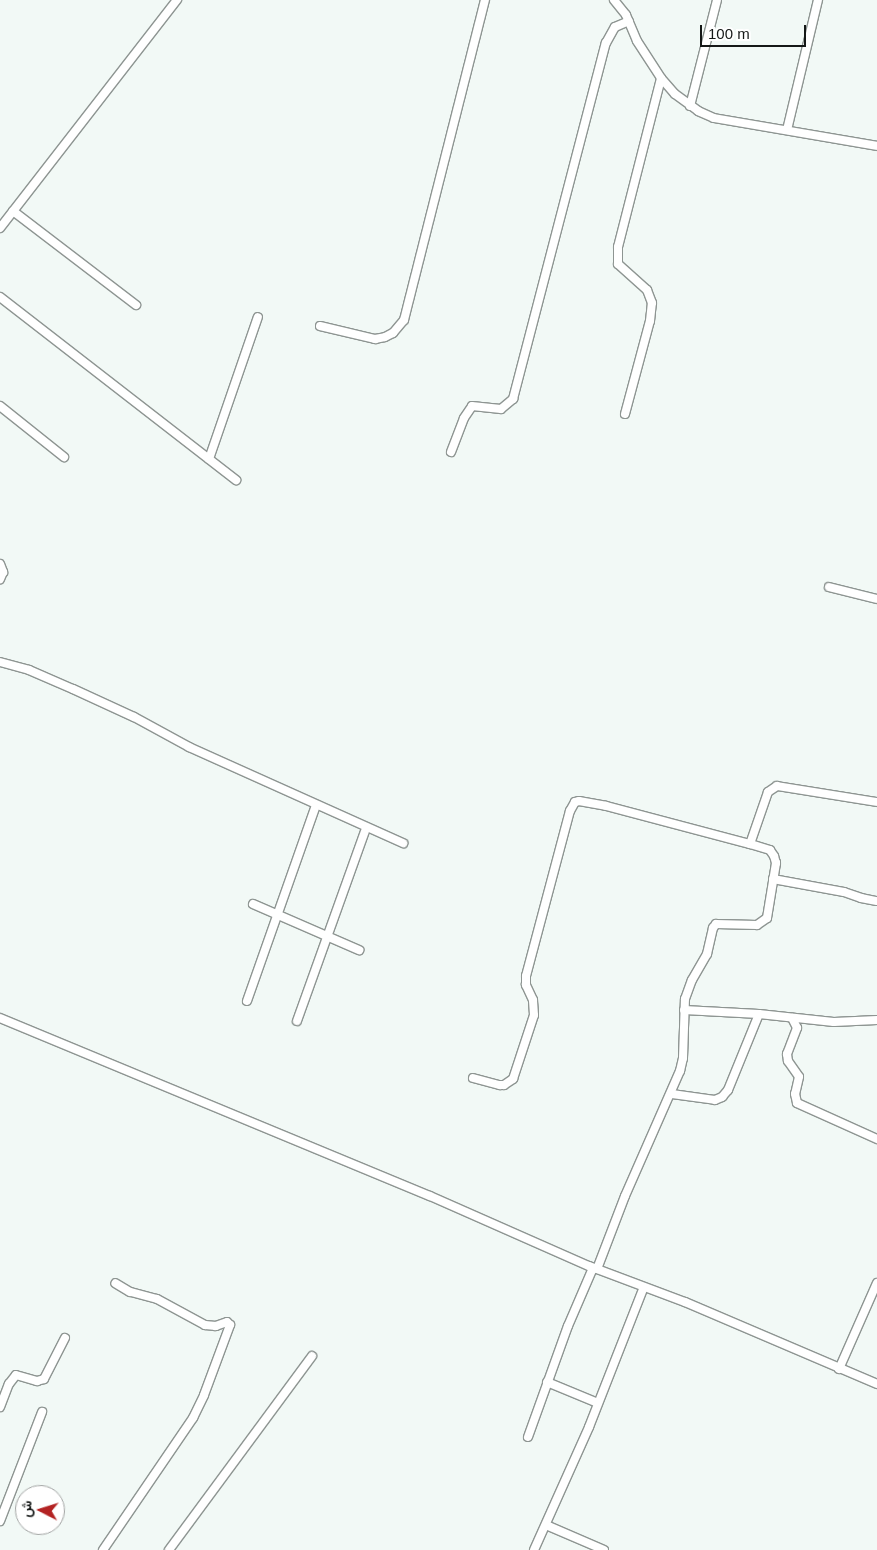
<!DOCTYPE html>
<meta charset="utf-8">
<style>
body{margin:0}
#map{position:relative;width:877px;height:1550px;overflow:hidden;background:#f2f9f6;font-family:Arial,Vazirmatn,sans-serif}
div>[style]{position:absolute}
[style*='--x']{left:calc(var(--x)*1px);top:calc(var(--y)*1px);width:calc(var(--w)*1px);rotate:calc(var(--a)*1deg)}
.roads{filter:drop-shadow(1px 0 #8e9592) drop-shadow(-1px 0 #8e9592) drop-shadow(0 1px #8e9592) drop-shadow(0 -1px #8e9592)}
.minor>*{height:8px;margin:-4px;padding:0 4px;transform-origin:4px;border-radius:4px;background:#fff}
span{translate:-50% -50%;white-space:nowrap;text-align:center;line-height:1.15;-webkit-text-stroke:5px #fff;paint-order:stroke}
.north{position:absolute;left:15px;top:1485px;width:50px;height:50px;box-sizing:border-box;background:#fff;border:1px solid #a1a3a2;border-radius:50%;rotate:275deg;font-size:14px;font-weight:700;line-height:20px;text-align:center;color:#151817}
.north::after{content:'';display:block;margin:auto;width:18px;height:22px;background:#b32323;clip-path:polygon(50% 0,100% 100%,50% 72%,0 100%)}
.scale{position:absolute;left:700px;top:25px;width:106px;height:22px;box-sizing:border-box;border:2px solid #151817;border-top:0;padding-left:6px;font-size:15px;line-height:18px;white-space:nowrap;color:#151817;-webkit-text-stroke:4px #fff;paint-order:stroke}
</style>
<div id="map">
<div class="roads">
<div class="minor">
<i style="--x:614;--y:0;--w:19;--a:51"></i>
<i style="--x:626;--y:15;--w:28;--a:67"></i>
<i style="--x:637;--y:41;--w:44;--a:57"></i>
<i style="--x:661;--y:78;--w:21;--a:49"></i>
<i style="--x:675;--y:94;--w:29;--a:36"></i>
<i style="--x:698;--y:111;--w:17;--a:24"></i>
<i style="--x:714;--y:118;--w:165;--a:9.7"></i>
<i style="--x:690;--y:106;--w:109;--a:-75.7"></i>
<i style="--x:787;--y:130;--w:134;--a:-76.6"></i>
<i style="--x:13;--y:211;--w:155;--a:37.4"></i>
<i style="--x:0;--y:228;--w:289;--a:-52.2"></i>
<i style="--x:0;--y:297;--w:299;--a:37.8"></i>
<i style="--x:320;--y:326;--w:57;--a:13.3"></i>
<i style="--x:375;--y:339;--w:10;--a:-11"></i>
<i style="--x:385;--y:337;--w:9;--a:-27"></i>
<i style="--x:393;--y:333;--w:17;--a:-50"></i>
<i style="--x:404;--y:320;--w:330;--a:-75.8"></i>
<i style="--x:0;--y:406;--w:82;--a:38.6"></i>
<i style="--x:625;--y:414;--w:96;--a:-75"></i>
<i style="--x:650;--y:321;--w:18;--a:-84"></i>
<i style="--x:652;--y:303;--w:14;--a:-111"></i>
<i style="--x:647;--y:290;--w:39;--a:-138"></i>
<i style="--x:618;--y:264;--w:17;--a:-90"></i>
<i style="--x:618;--y:247;--w:174;--a:-75.7"></i>
<i style="--x:451;--y:452;--w:36;--a:-69"></i>
<i style="--x:464;--y:418;--w:14;--a:-56"></i>
<i style="--x:472;--y:406;--w:29;--a:6"></i>
<i style="--x:501;--y:409;--w:16;--a:-40"></i>
<i style="--x:513;--y:399;--w:368;--a:-75.4"></i>
<i style="--x:606;--y:43;--w:18;--a:-61"></i>
<i style="--x:615;--y:27;--w:15;--a:-23"></i>
<i style="--x:209;--y:459;--w:150;--a:-71"></i>
<i style="--x:0;--y:564;--w:9;--a:69"></i>
<i style="--x:3;--y:572;--w:8;--a:113"></i>
<i style="--x:829;--y:587;--w:49;--a:14"></i>
<i style="--x:0;--y:662;--w:30;--a:15"></i>
<i style="--x:29;--y:670;--w:48;--a:23.4"></i>
<i style="--x:73;--y:689;--w:67;--a:24.7"></i>
<i style="--x:134;--y:717;--w:63;--a:28.6"></i>
<i style="--x:189;--y:747;--w:235;--a:24.2"></i>
<i style="--x:773;--y:879;--w:72;--a:10.4"></i>
<i style="--x:844;--y:892;--w:18;--a:19"></i>
<i style="--x:861;--y:898;--w:16;--a:11"></i>
<i style="--x:253;--y:904;--w:116;--a:23.5"></i>
<i style="--x:247;--y:1001;--w:208;--a:-70.6"></i>
<i style="--x:684;--y:1010;--w:75;--a:3.1"></i>
<i style="--x:759;--y:1014;--w:75;--a:6.1"></i>
<i style="--x:834;--y:1022;--w:43;--a:-2.7"></i>
<i style="--x:0;--y:1018;--w:465;--a:22.5"></i>
<i style="--x:430;--y:1196;--w:174;--a:23.8"></i>
<i style="--x:589;--y:1266;--w:103;--a:20.6"></i>
<i style="--x:685;--y:1302;--w:209;--a:23.1"></i>
<i style="--x:792;--y:1018;--w:11;--a:63"></i>
<i style="--x:797;--y:1028;--w:28;--a:111"></i>
<i style="--x:787;--y:1054;--w:7;--a:82"></i>
<i style="--x:788;--y:1061;--w:19;--a:55"></i>
<i style="--x:799;--y:1077;--w:17;--a:103"></i>
<i style="--x:795;--y:1094;--w:9;--a:77"></i>
<i style="--x:797;--y:1103;--w:88;--a:24.2"></i>
<i style="--x:297;--y:1021;--w:205;--a:-70.3"></i>
<i style="--x:473;--y:1078;--w:28;--a:15"></i>
<i style="--x:500;--y:1085;--w:4;--a:0"></i>
<i style="--x:504;--y:1085;--w:11;--a:-34"></i>
<i style="--x:513;--y:1079;--w:67;--a:-71.8"></i>
<i style="--x:534;--y:1015;--w:15;--a:-94"></i>
<i style="--x:533;--y:1000;--w:17;--a:-115"></i>
<i style="--x:526;--y:985;--w:9;--a:-90"></i>
<i style="--x:526;--y:976;--w:171;--a:-75.1"></i>
<i style="--x:570;--y:811;--w:10;--a:-61"></i>
<i style="--x:575;--y:802;--w:4;--a:-14"></i>
<i style="--x:579;--y:801;--w:27;--a:10"></i>
<i style="--x:606;--y:806;--w:149;--a:14.8"></i>
<i style="--x:672;--y:1094;--w:43;--a:7.9"></i>
<i style="--x:715;--y:1100;--w:8;--a:-23"></i>
<i style="--x:722;--y:1097;--w:9;--a:-49"></i>
<i style="--x:728;--y:1090;--w:82;--a:-67.8"></i>
<i style="--x:597;--y:1269;--w:78;--a:-69"></i>
<i style="--x:625;--y:1196;--w:137;--a:-66.3"></i>
<i style="--x:680;--y:1071;--w:13;--a:-77"></i>
<i style="--x:683;--y:1058;--w:59;--a:-88.1"></i>
<i style="--x:685;--y:999;--w:20;--a:-70"></i>
<i style="--x:692;--y:980;--w:30;--a:-60"></i>
<i style="--x:707;--y:954;--w:27;--a:-77"></i>
<i style="--x:713;--y:928;--w:5;--a:-53"></i>
<i style="--x:716;--y:924;--w:41;--a:1.4"></i>
<i style="--x:757;--y:925;--w:12;--a:-35"></i>
<i style="--x:767;--y:918;--w:56;--a:-80.7"></i>
<i style="--x:776;--y:863;--w:7;--a:-106"></i>
<i style="--x:774;--y:856;--w:7;--a:-124"></i>
<i style="--x:770;--y:850;--w:21;--a:-163"></i>
<i style="--x:750;--y:844;--w:55;--a:-70.9"></i>
<i style="--x:768;--y:792;--w:11;--a:-34"></i>
<i style="--x:777;--y:786;--w:101;--a:9.1"></i>
<i style="--x:839;--y:1369;--w:94;--a:-66.2"></i>
<i style="--x:547;--y:1382;--w:55;--a:22.4"></i>
<i style="--x:0;--y:1407;--w:25;--a:-69"></i>
<i style="--x:9;--y:1384;--w:11;--a:-52"></i>
<i style="--x:16;--y:1375;--w:22;--a:16"></i>
<i style="--x:37;--y:1381;--w:7;--a:-16"></i>
<i style="--x:44;--y:1379;--w:46;--a:-62.9"></i>
<i style="--x:528;--y:1437;--w:118;--a:-70.2"></i>
<i style="--x:568;--y:1326;--w:63;--a:-66.7"></i>
<i style="--x:0;--y:1521;--w:117;--a:-68.9"></i>
<i style="--x:546;--y:1525;--w:63;--a:23.3"></i>
<i style="--x:103;--y:1550;--w:160;--a:-55.7"></i>
<i style="--x:193;--y:1418;--w:25;--a:-64"></i>
<i style="--x:204;--y:1395;--w:75;--a:-69.6"></i>
<i style="--x:230;--y:1325;--w:4;--a:-135"></i>
<i style="--x:227;--y:1322;--w:12;--a:160"></i>
<i style="--x:216;--y:1326;--w:11;--a:-175"></i>
<i style="--x:205;--y:1325;--w:55;--a:-151.6"></i>
<i style="--x:157;--y:1299;--w:28;--a:-165"></i>
<i style="--x:130;--y:1292;--w:17;--a:-149"></i>
<i style="--x:169;--y:1550;--w:241;--a:-53.6"></i>
<i style="--x:534;--y:1550;--w:135;--a:-65.9"></i>
<i style="--x:589;--y:1427;--w:150;--a:-68.6"></i>
</div>
</div>
<div class="north">ش</div>
<div class="scale">100 m</div>
</div>
